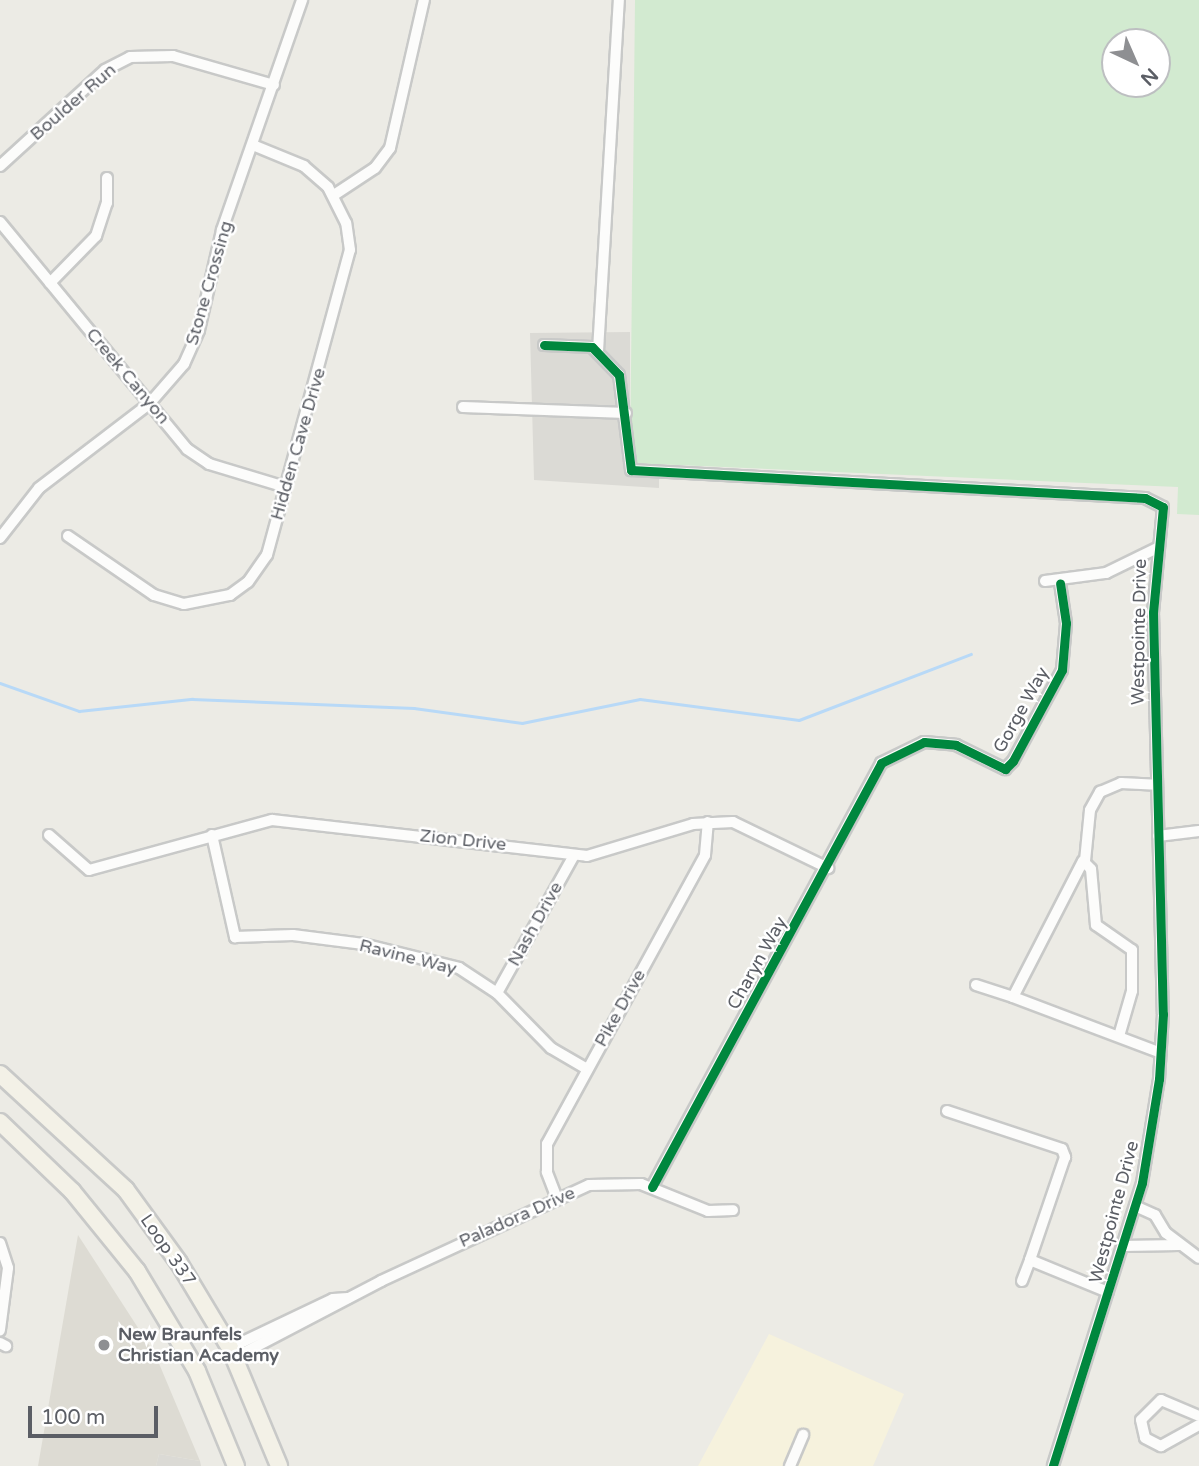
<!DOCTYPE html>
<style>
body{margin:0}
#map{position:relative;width:1199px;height:1466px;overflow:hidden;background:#ecebe5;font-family:"Varela Round",sans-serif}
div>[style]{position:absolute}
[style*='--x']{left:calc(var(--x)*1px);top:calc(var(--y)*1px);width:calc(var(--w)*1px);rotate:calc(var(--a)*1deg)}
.commercial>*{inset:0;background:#f6f2dd}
.industrial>*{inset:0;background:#dbdad5}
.education>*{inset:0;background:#dddbd3}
.green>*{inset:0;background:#d2ead0}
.stream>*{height:2.5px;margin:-1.25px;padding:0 1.25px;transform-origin:1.25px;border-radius:1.25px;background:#b8d9f7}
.roads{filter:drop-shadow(2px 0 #c8c9c8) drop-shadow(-2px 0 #c8c9c8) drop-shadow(0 2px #c8c9c8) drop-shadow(0 -2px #c8c9c8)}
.minor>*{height:10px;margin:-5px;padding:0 5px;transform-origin:5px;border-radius:5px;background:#fcfcfb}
.primary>*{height:16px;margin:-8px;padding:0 8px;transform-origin:8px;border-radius:8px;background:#f3f1e7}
.cycleway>*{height:9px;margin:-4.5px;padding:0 4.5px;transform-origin:4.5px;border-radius:4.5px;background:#00873e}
.dots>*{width:19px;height:19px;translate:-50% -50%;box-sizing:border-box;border:4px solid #fff;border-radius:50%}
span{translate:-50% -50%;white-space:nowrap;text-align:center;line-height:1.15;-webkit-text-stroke:5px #fff;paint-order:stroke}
.street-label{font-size:18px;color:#5b5e65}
.poi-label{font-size:18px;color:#5b5e65;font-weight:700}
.left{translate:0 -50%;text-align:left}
.north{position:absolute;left:1101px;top:28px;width:70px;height:70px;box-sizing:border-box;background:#fff;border:2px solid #bdbfc1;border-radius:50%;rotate:136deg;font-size:19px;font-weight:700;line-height:28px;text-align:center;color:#5b5e65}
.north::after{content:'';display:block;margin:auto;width:24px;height:32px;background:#8e8f92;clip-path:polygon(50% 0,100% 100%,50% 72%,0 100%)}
.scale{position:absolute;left:28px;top:1406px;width:130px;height:32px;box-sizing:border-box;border:4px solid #5b5e65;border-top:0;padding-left:9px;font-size:21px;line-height:24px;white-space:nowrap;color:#5b5e65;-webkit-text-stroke:5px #fff;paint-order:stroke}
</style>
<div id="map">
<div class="commercial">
<i style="clip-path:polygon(769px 1334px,904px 1394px,873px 1466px,698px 1466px)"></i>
</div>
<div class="industrial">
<i style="clip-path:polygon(630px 332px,630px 463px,659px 464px,659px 488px,534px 480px,530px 333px)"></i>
<i style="clip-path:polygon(159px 1454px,200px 1461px,201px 1466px,156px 1466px)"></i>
</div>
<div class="education">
<i style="clip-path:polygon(78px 1235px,155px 1354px,200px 1461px,159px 1454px,156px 1466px,38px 1466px)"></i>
</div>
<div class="green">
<i style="clip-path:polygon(evenodd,635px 0,1199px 0,1199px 515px,1177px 514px,1178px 487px,630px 463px,635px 0,1115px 42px,1157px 42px,1157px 84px,1115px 84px,1115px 42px)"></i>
</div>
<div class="stream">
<i style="--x:0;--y:683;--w:84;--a:19.5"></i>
<i style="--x:79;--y:711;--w:114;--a:-6.1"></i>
<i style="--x:192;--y:699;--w:222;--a:2.3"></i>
<i style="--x:414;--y:708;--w:109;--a:7.9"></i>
<i style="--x:522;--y:723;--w:120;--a:-11.5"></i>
<i style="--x:640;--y:699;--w:160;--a:7.5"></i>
<i style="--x:799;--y:720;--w:184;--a:-21"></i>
</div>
<div class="roads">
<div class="minor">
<i style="--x:0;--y:166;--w:142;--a:-42.4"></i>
<i style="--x:105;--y:70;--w:28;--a:-27"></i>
<i style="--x:130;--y:57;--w:43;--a:-1.3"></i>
<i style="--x:173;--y:56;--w:105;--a:16"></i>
<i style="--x:334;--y:195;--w:49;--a:-33.4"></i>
<i style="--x:375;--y:168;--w:25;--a:-53"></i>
<i style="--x:390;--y:148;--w:152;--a:-77.1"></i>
<i style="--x:0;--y:222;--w:294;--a:50.5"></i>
<i style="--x:187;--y:449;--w:27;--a:34"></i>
<i style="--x:209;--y:464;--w:79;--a:16.8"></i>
<i style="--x:50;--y:283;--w:66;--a:-45.6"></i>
<i style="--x:96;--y:236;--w:35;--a:-72"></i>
<i style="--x:107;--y:203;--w:25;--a:-90"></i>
<i style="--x:544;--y:345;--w:48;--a:2.4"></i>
<i style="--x:592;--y:347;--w:39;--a:46"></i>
<i style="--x:619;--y:375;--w:96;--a:82.8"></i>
<i style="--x:631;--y:470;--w:515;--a:3.12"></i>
<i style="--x:1145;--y:498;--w:20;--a:27"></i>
<i style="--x:1163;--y:507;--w:105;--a:95.4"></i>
<i style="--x:1153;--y:612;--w:402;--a:88.6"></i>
<i style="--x:1163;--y:1014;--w:65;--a:93.5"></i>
<i style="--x:1159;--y:1079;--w:105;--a:99.3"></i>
<i style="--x:1142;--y:1183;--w:297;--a:107.5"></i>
<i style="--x:598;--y:351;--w:352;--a:-86.6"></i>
<i style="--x:463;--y:407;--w:163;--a:2.1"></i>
<i style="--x:68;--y:536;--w:104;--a:34.5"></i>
<i style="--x:154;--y:595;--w:31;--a:17"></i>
<i style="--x:184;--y:604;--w:47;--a:-11.1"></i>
<i style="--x:230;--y:595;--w:22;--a:-36"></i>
<i style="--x:248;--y:582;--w:33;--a:-55"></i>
<i style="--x:267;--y:555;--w:316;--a:-74.8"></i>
<i style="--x:350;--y:250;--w:27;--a:-98"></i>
<i style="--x:346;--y:223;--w:40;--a:-116.6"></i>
<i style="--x:328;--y:187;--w:32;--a:-139"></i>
<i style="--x:304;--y:166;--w:53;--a:-157.8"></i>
<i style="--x:0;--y:538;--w:63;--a:-52"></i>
<i style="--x:39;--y:488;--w:140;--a:-37.4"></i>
<i style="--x:150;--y:403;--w:52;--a:-48.9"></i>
<i style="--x:184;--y:364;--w:37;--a:-66"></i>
<i style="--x:199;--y:330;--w:103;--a:-77"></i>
<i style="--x:222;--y:230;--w:244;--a:-70.8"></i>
<i style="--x:1045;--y:581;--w:62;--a:-7.5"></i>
<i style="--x:1106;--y:573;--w:57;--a:-26.1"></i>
<i style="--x:49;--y:835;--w:53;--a:41.2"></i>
<i style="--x:89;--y:870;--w:190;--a:-15.3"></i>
<i style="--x:272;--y:820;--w:317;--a:6.5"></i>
<i style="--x:587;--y:856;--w:111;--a:-16.8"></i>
<i style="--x:693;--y:824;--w:40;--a:-2.9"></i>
<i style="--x:733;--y:822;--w:106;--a:25.8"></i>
<i style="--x:212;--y:835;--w:105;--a:77.3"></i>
<i style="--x:235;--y:937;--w:58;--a:-2"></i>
<i style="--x:293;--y:935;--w:71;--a:7.3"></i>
<i style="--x:363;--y:944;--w:99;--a:14"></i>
<i style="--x:459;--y:968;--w:45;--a:33.3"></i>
<i style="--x:497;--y:993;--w:77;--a:45.5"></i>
<i style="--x:551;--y:1048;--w:42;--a:30.3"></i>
<i style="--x:1158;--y:836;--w:41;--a:-7"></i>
<i style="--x:1085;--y:861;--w:51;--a:-84.4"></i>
<i style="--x:1090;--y:810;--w:21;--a:-61"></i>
<i style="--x:1100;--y:792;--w:23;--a:-23"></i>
<i style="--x:1121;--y:783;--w:35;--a:3"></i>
<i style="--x:976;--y:985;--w:39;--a:18"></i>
<i style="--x:497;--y:993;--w:158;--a:-60.8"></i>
<i style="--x:1119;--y:1036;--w:47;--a:-73.9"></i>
<i style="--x:1132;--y:991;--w:41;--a:-90"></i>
<i style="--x:1132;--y:950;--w:44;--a:-145.2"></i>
<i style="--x:1096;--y:925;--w:56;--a:-95.1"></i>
<i style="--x:1091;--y:869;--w:11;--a:-135"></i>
<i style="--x:1083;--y:861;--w:153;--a:117.2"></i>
<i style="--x:1013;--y:997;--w:158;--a:20.7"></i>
<i style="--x:947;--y:1111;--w:121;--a:18.3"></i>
<i style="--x:1062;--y:1149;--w:9;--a:69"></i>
<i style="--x:1065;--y:1157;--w:109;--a:108.8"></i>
<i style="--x:652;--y:1187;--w:482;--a:-61.6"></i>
<i style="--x:881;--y:763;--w:48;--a:-26"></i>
<i style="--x:924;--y:742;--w:32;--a:5"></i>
<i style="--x:956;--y:745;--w:55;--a:26.1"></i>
<i style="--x:1005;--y:769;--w:11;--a:-45"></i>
<i style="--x:1013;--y:761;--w:103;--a:-61.7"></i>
<i style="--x:1062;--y:670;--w:47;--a:-85.1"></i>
<i style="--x:1066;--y:623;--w:40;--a:-98.5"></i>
<i style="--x:556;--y:1196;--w:26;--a:-111"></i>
<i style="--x:547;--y:1172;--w:28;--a:-90"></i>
<i style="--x:547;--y:1144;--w:329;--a:-61.3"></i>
<i style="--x:705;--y:855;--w:33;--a:-85"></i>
<i style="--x:1135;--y:1206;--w:22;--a:24"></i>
<i style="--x:1155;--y:1215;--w:21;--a:59"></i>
<i style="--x:1166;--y:1233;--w:41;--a:37.1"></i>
<i style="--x:0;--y:1243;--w:26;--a:72"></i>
<i style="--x:8;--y:1268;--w:63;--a:97.4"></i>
<i style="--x:1123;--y:1246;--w:56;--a:-1"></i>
<i style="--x:1022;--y:1281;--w:22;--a:-69"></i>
<i style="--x:1030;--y:1260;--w:84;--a:22.3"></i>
<i style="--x:0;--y:1343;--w:7;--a:27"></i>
<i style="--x:230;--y:1348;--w:114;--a:-25.4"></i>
<i style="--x:333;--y:1299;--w:15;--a:-4"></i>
<i style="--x:234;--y:1358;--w:166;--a:-27.6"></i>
<i style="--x:381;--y:1281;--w:229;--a:-24.8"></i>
<i style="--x:589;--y:1185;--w:52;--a:-1.1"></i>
<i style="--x:641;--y:1184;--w:72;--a:21.9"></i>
<i style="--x:708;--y:1211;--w:25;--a:-2"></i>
<i style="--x:1199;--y:1416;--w:41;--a:-157.2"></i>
<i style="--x:1161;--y:1400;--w:28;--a:135"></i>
<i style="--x:1141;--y:1420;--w:18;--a:77"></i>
<i style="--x:1145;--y:1438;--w:18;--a:27"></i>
<i style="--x:1161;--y:1446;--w:43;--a:-28.9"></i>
<i style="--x:790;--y:1466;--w:34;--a:-67"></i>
</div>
<div class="primary">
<i style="--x:0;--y:1074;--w:171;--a:42.6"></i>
<i style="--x:126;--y:1190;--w:90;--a:54"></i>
<i style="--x:179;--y:1263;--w:99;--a:59"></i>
<i style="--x:230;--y:1348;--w:128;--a:67.4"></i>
<i style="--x:0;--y:1122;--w:100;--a:43.8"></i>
<i style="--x:72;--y:1191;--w:103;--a:50.9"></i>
<i style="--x:137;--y:1271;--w:117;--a:59"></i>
<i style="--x:197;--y:1371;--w:103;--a:67.7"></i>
</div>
</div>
<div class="cycleway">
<i style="--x:544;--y:345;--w:48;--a:2.4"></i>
<i style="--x:592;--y:347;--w:39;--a:46"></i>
<i style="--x:619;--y:375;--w:96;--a:82.8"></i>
<i style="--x:631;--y:470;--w:515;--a:3.12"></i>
<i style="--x:1145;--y:498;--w:20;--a:27"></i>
<i style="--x:1163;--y:507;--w:105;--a:95.4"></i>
<i style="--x:1153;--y:612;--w:402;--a:88.6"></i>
<i style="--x:1163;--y:1014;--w:65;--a:93.5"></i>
<i style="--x:1159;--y:1079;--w:105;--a:99.3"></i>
<i style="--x:1142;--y:1183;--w:297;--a:107.5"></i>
<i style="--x:652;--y:1187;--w:482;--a:-61.6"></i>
<i style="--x:881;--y:763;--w:48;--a:-26"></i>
<i style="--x:924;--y:742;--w:32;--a:5"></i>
<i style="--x:956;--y:745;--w:55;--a:26.1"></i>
<i style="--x:1005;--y:769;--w:11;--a:-45"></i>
<i style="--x:1013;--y:761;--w:103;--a:-61.7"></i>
<i style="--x:1062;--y:670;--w:47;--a:-85.1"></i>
<i style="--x:1066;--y:623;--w:40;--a:-98.5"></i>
</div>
<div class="dots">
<i style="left:104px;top:1345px;background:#8e8f92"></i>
</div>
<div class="street-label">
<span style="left:73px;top:102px;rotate:-41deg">Boulder Run</span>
<span style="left:209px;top:283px;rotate:-74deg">Stone Crossing</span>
<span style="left:128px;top:376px;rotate:50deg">Creek Canyon</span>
<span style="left:298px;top:444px;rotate:-74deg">Hidden Cave Drive</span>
<span style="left:1139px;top:632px;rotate:-89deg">Westpointe Drive</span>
<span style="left:1021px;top:710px;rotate:-61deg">Gorge Way</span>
<span style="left:463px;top:840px;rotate:6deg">Zion Drive</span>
<span style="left:535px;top:924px;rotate:-61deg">Nash Drive</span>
<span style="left:408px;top:957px;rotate:14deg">Ravine Way</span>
<span style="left:757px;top:963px;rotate:-61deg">Charyn Way</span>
<span style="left:620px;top:1008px;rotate:-61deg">Pike Drive</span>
<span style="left:1114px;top:1212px;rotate:-75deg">Westpointe Drive</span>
<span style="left:517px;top:1217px;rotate:-24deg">Paladora Drive</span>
<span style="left:168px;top:1250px;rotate:55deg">Loop 337</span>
</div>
<div class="poi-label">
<span class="left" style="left:118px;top:1345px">New Braunfels<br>Christian Academy</span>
</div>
<div class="north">N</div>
<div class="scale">100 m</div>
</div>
